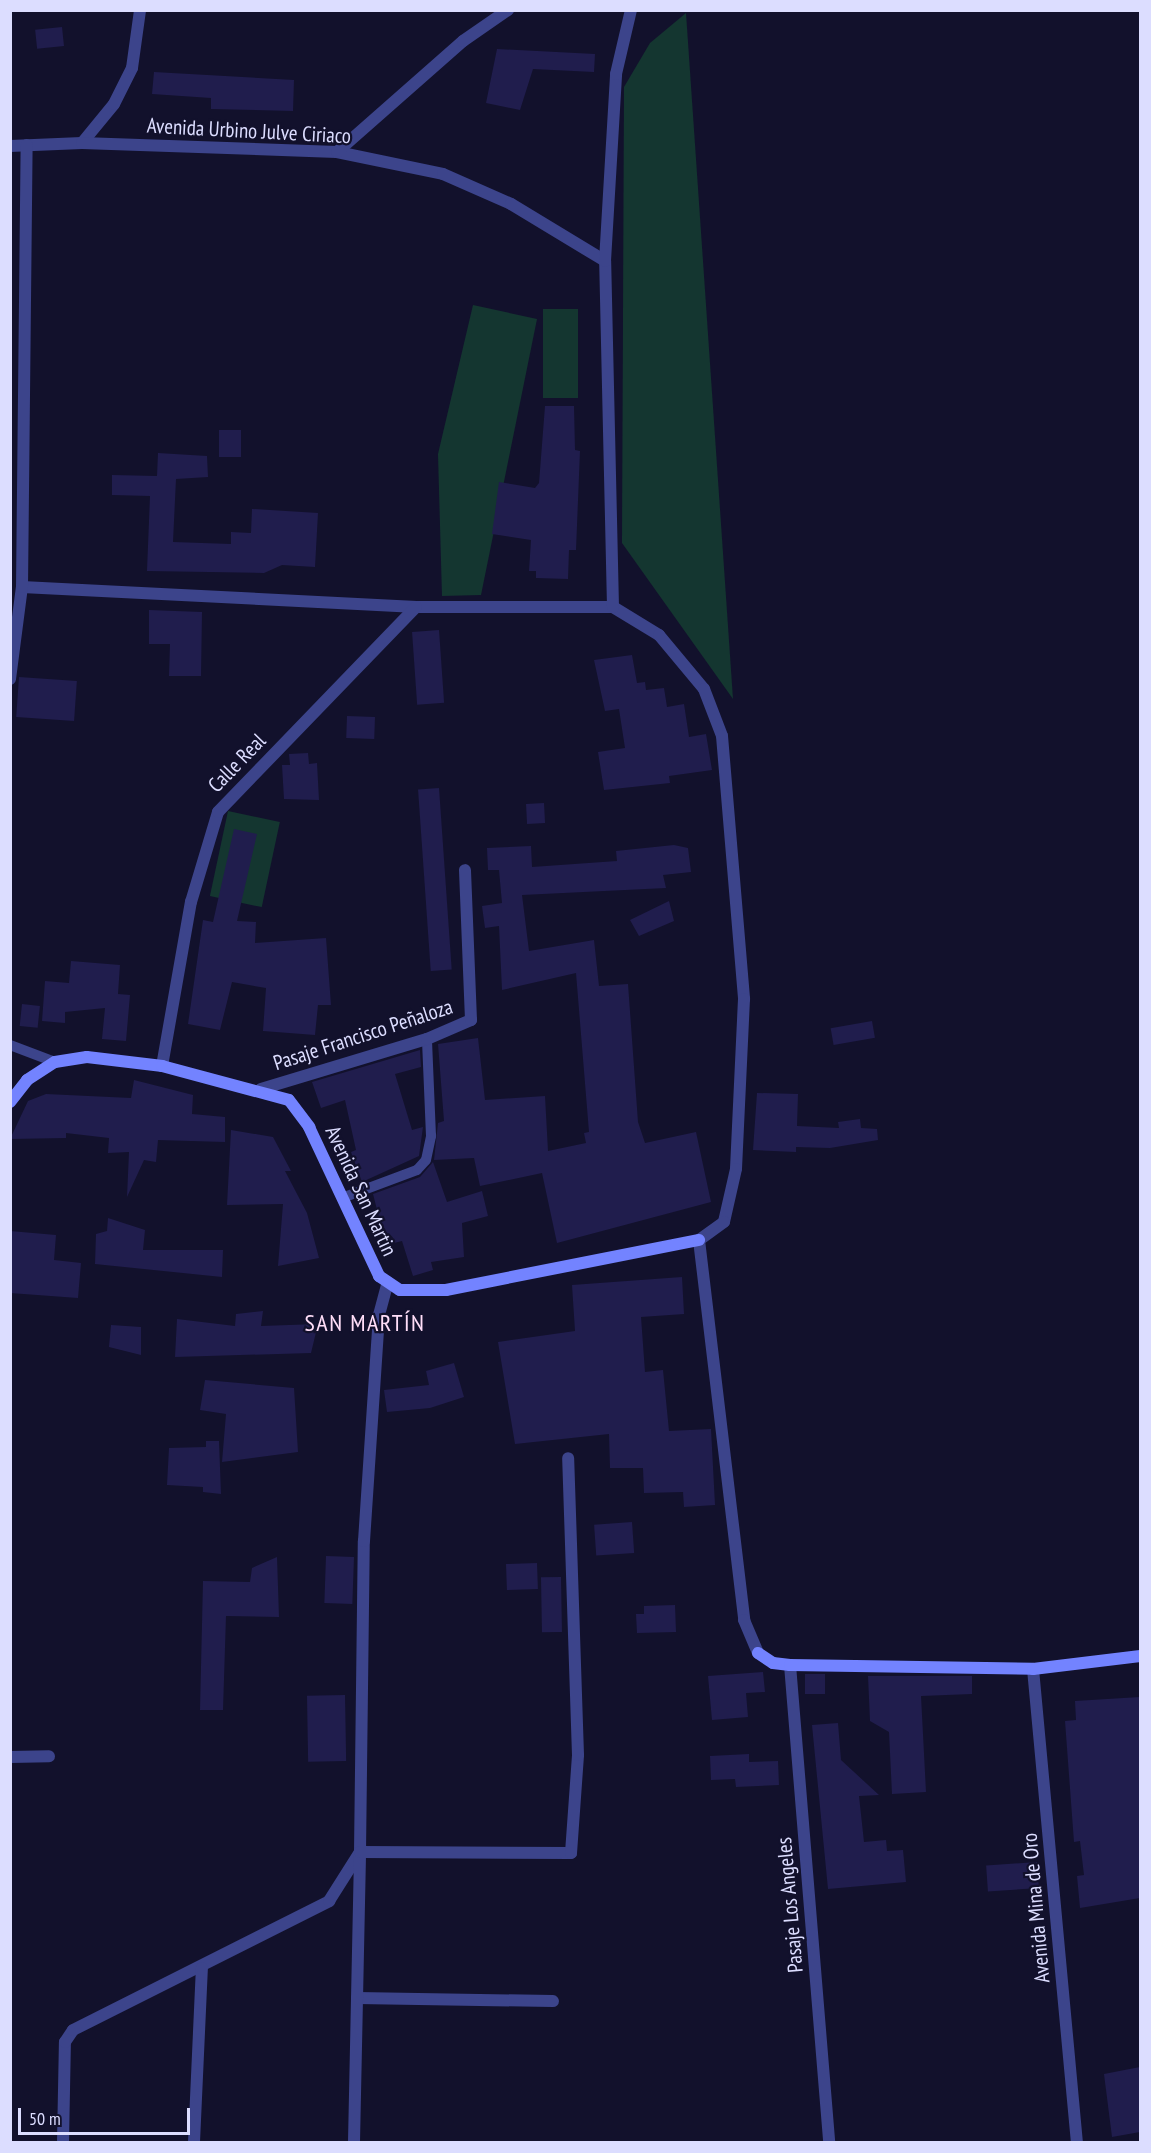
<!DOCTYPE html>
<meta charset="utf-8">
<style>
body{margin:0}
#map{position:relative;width:1151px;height:2153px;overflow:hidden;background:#12112c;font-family:"PT Sans Narrow",sans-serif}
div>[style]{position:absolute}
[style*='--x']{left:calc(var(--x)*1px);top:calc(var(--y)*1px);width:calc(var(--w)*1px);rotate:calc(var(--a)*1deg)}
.green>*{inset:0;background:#143630;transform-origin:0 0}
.building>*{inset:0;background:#201d4d;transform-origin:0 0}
.lane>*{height:10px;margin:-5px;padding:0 5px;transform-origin:5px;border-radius:5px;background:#3c448b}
.street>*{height:12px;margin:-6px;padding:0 6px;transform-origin:6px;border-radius:6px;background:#3c448b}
.secondary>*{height:12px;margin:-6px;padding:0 6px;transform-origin:6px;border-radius:6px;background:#7383ff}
span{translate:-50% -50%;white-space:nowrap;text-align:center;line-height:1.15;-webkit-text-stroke:4.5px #12112c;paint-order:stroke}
.street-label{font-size:21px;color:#dcddff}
.quarter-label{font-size:24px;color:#ffdef8;letter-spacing:1.5px}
.frame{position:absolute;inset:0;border:12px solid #dcddff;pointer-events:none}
.scale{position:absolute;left:18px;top:2108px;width:172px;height:27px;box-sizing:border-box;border:3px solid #dcddff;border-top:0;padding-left:8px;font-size:18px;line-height:21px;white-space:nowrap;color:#dcddff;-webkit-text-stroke:4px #12112c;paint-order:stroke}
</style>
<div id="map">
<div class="green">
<i style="clip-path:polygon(686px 13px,733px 699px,622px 543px,624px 87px,650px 43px)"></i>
<i style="clip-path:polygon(473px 305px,537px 319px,481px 595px,442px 596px,438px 454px)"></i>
<i style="left:543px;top:309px;width:35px;height:89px"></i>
<i style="left:228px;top:811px;width:53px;height:87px;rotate:12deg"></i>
</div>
<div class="building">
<i style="left:62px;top:27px;width:19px;height:27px;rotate:84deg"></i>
<i style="clip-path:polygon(497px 49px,595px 54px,594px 72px,533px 69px,520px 110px,486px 103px)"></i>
<i style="clip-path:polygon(154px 72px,294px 80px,293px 111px,211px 109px,211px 98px,152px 94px)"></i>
<i style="clip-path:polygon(545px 406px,574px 406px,575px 450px,580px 451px,576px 550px,569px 550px,568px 579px,536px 578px,536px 571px,529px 571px,531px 540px,492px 534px,499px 482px,535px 488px,539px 483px)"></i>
<i style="left:219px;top:430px;width:22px;height:27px"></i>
<i style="clip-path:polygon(158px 453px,207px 456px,208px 477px,176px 479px,173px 542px,231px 544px,231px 532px,251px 533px,252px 509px,318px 513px,315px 567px,282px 565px,264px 573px,147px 571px,150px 496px,112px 495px,112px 475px,157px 476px)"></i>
<i style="clip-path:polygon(149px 610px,202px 612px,201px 676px,169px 676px,170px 644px,149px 644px)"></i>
<i style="left:439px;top:630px;width:73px;height:27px;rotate:86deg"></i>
<i style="clip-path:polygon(632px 655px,637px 683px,645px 682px,646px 690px,664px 688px,667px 707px,684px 704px,689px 737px,706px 734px,712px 770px,669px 776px,670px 783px,604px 790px,598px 752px,625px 748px,619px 709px,605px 711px,594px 660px)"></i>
<i style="left:19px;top:677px;width:58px;height:40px;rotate:4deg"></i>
<i style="left:347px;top:716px;width:28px;height:22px;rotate:2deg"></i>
<i style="clip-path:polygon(308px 753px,309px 764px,317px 763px,319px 800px,284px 799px,282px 765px,290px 765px,289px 754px)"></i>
<i style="left:439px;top:788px;width:182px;height:21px;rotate:86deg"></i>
<i style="left:544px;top:803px;width:20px;height:18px;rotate:87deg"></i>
<i style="clip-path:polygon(234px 829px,257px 834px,237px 921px,256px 922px,255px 943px,326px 938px,331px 1005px,318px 1005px,315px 1035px,263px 1031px,266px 988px,232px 982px,220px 1030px,188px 1024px,203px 920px,213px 922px)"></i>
<i style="clip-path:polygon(674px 845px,688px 848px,691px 872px,663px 875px,666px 888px,522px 895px,529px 951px,594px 940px,599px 986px,628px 984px,638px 1122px,645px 1143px,696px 1132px,711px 1202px,557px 1243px,542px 1173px,480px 1186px,474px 1158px,434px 1160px,438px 1123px,444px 1121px,438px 1044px,478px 1038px,485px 1100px,545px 1096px,548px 1151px,586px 1143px,584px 1133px,589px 1132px,576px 973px,502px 990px,499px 926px,485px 928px,482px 906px,502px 903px,499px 870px,488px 870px,487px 848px,531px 846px,532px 867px,617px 861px,616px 851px)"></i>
<i style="clip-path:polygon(669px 901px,674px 921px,639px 936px,630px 920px)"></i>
<i style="clip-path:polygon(71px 961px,120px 965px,118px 994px,130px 995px,126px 1041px,102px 1039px,105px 1008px,65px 1012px,65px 1023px,42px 1021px,45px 981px,69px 983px)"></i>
<i style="left:22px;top:1004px;width:18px;height:22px;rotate:6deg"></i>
<i style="left:872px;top:1021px;width:17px;height:42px;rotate:80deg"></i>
<i style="clip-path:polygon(420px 1050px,421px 1067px,395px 1074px,412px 1130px,423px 1127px,419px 1156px,362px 1182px,351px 1152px,356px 1150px,345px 1100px,321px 1108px,312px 1082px)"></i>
<i style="clip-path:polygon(134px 1080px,193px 1095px,192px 1114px,225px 1117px,225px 1142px,158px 1140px,156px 1162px,144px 1160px,127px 1197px,129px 1152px,108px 1153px,109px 1138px,66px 1133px,66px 1138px,10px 1139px,28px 1101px,46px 1094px,131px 1098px)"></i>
<i style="clip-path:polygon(757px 1093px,798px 1094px,797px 1126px,839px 1128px,838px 1122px,860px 1119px,861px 1128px,877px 1129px,878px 1140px,830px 1148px,796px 1147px,796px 1152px,753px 1150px)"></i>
<i style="clip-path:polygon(231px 1130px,273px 1137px,291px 1171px,285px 1171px,307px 1213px,319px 1258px,278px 1266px,283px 1204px,227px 1205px)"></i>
<i style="clip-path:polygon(433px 1162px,447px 1202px,482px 1191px,488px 1216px,462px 1223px,464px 1257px,431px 1262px,433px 1270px,413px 1276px,402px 1241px,386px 1245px,373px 1194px,420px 1177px)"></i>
<i style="clip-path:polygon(108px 1218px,145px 1230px,143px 1250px,223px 1250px,222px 1277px,95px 1264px,96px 1234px,107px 1231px)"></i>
<i style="clip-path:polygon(10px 1231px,56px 1235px,54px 1260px,81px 1263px,78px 1298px,10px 1293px)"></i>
<i style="clip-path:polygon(682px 1277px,684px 1314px,641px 1317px,645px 1372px,663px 1370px,669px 1431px,711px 1429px,715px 1505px,684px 1507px,683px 1492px,644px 1493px,643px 1468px,610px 1468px,609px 1434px,515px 1444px,498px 1342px,575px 1331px,572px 1285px)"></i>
<i style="clip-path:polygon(263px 1311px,261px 1326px,318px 1324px,311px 1353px,175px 1357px,177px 1319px,235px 1326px,236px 1314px)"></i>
<i style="clip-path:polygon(111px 1325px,141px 1327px,141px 1355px,109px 1347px)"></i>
<i style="clip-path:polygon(454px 1363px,464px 1397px,430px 1408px,387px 1412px,384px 1390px,429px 1385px,426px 1371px)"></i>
<i style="clip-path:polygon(205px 1380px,294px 1388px,298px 1452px,222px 1462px,226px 1414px,200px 1410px)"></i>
<i style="clip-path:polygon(206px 1441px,219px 1441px,221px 1494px,203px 1492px,203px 1487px,167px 1485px,169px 1448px,206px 1447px)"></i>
<i style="left:632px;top:1522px;width:31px;height:38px;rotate:86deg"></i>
<i style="left:326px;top:1556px;width:28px;height:47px;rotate:2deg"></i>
<i style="clip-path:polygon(277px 1557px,279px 1617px,226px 1616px,223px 1710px,200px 1710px,203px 1581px,250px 1582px,252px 1568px)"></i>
<i style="left:537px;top:1563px;width:26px;height:31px;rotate:88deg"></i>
<i style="left:561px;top:1577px;width:55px;height:20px;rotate:89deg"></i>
<i style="clip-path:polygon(675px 1605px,676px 1632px,637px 1633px,636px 1614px,644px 1614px,644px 1606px)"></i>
<i style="clip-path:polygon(763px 1672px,765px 1692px,746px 1693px,748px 1717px,712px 1720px,708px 1676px)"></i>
<i style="left:805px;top:1674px;width:20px;height:20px"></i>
<i style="clip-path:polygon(868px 1676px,972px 1676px,972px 1694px,921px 1696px,926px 1792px,892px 1794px,889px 1732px,870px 1721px)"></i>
<i style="left:345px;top:1695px;width:66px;height:38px;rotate:89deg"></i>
<i style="clip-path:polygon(1140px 1697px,1140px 1898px,1080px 1908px,1077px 1876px,1084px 1875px,1080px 1841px,1074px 1842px,1065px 1721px,1076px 1720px,1075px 1701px)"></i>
<i style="clip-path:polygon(838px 1723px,841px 1760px,879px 1795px,859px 1796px,864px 1842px,886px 1840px,887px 1851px,903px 1850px,906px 1882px,828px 1889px,812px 1725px)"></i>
<i style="clip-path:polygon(749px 1754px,749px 1762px,778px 1761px,779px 1785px,736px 1787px,735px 1779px,711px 1780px,710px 1756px)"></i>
<i style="left:1037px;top:1862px;width:26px;height:51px;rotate:86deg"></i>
<i style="clip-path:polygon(1140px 2067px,1140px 2132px,1112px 2137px,1104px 2074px)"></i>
</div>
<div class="lane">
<i style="--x:10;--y:1045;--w:48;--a:20.7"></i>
<i style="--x:342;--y:1198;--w:80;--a:-20.5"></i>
<i style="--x:417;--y:1170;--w:13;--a:-48"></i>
<i style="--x:426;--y:1160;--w:25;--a:-78"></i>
<i style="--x:431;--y:1136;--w:97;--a:-92.4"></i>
</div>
<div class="street">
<i style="--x:82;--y:143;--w:50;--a:-50.6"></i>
<i style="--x:114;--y:104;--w:40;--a:-63.4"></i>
<i style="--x:132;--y:68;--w:59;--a:-82.1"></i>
<i style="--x:10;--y:146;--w:72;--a:-2.4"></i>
<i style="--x:82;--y:143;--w:255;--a:2"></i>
<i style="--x:337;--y:152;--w:108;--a:11.7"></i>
<i style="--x:443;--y:174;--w:74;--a:23.8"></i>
<i style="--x:511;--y:204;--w:110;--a:31.2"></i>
<i style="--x:337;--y:152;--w:168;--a:-41.4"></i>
<i style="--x:463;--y:41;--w:55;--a:-34.6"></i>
<i style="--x:22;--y:587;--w:395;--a:2.9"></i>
<i style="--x:416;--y:607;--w:197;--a:0"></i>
<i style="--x:613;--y:607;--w:54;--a:31.3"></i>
<i style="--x:659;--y:635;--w:70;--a:50.2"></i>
<i style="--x:704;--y:689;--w:50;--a:69"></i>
<i style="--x:722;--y:736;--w:264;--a:85.2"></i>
<i style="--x:744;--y:999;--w:170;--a:92.7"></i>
<i style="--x:736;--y:1169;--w:54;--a:102.8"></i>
<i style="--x:724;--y:1222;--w:31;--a:144"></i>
<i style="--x:699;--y:1240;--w:383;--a:83.2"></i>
<i style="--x:744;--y:1620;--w:36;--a:67"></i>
<i style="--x:613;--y:607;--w:346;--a:-91.3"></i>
<i style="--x:605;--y:261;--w:187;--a:-86.6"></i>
<i style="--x:616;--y:74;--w:66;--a:-76.8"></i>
<i style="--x:10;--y:679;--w:93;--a:-82.6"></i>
<i style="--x:22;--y:587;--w:442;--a:-89.4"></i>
<i style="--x:162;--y:1066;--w:167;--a:-80"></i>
<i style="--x:191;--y:902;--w:94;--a:-73.3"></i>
<i style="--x:218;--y:812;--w:285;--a:-46"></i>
<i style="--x:261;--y:1089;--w:173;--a:-16.8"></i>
<i style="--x:427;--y:1039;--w:48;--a:-23.4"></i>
<i style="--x:471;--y:1020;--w:150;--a:-92.3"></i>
<i style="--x:790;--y:1665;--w:479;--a:85.3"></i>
<i style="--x:1033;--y:1669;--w:475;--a:84.7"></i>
<i style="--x:10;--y:1757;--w:39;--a:-1"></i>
<i style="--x:357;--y:1998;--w:196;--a:0.9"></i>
<i style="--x:63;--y:2142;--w:100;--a:-88.9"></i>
<i style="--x:65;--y:2042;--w:14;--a:-56"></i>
<i style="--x:73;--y:2030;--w:287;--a:-26.7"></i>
<i style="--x:329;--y:1901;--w:58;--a:-57.7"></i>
<i style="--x:360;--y:1852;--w:311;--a:-89.3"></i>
<i style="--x:364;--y:1541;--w:226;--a:-86.2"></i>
<i style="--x:379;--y:1315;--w:34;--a:-75"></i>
<i style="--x:194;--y:2142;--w:174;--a:-87.4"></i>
<i style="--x:354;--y:2142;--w:290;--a:-88.8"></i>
<i style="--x:360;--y:1852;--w:211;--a:0.3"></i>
<i style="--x:571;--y:1853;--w:98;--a:-85.9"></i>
<i style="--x:578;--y:1755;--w:297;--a:-91.9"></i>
</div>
<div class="secondary">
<i style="--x:10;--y:1102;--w:28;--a:-52"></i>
<i style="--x:27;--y:1080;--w:33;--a:-33"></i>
<i style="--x:55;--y:1062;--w:32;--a:-9"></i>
<i style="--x:87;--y:1057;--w:76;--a:6.8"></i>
<i style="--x:162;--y:1066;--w:131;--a:15"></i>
<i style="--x:289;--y:1100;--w:34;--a:53"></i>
<i style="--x:309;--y:1127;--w:165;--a:64.8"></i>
<i style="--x:379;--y:1276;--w:25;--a:34"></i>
<i style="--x:400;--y:1290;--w:46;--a:0"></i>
<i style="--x:446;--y:1290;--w:258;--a:-11.2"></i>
<i style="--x:758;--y:1653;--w:18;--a:34"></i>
<i style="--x:773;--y:1663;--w:17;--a:7"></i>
<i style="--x:790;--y:1665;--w:243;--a:0.9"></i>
<i style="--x:1033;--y:1669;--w:108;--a:-6.9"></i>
</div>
<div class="street-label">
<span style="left:249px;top:131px;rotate:3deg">Avenida Urbino Julve Ciriaco</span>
<span style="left:237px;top:763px;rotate:-46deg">Calle Real</span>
<span style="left:363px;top:1035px;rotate:-18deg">Pasaje Francisco Peñaloza</span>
<span style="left:361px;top:1191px;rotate:65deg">Avenida San Martin</span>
<span style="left:790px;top:1905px;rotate:-95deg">Pasaje Los Angeles</span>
<span style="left:1036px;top:1908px;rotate:-95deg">Avenida Mina de Oro</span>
</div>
<div class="quarter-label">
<span style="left:365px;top:1323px">SAN MARTÍN</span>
</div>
<div class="frame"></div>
<div class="scale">50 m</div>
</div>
